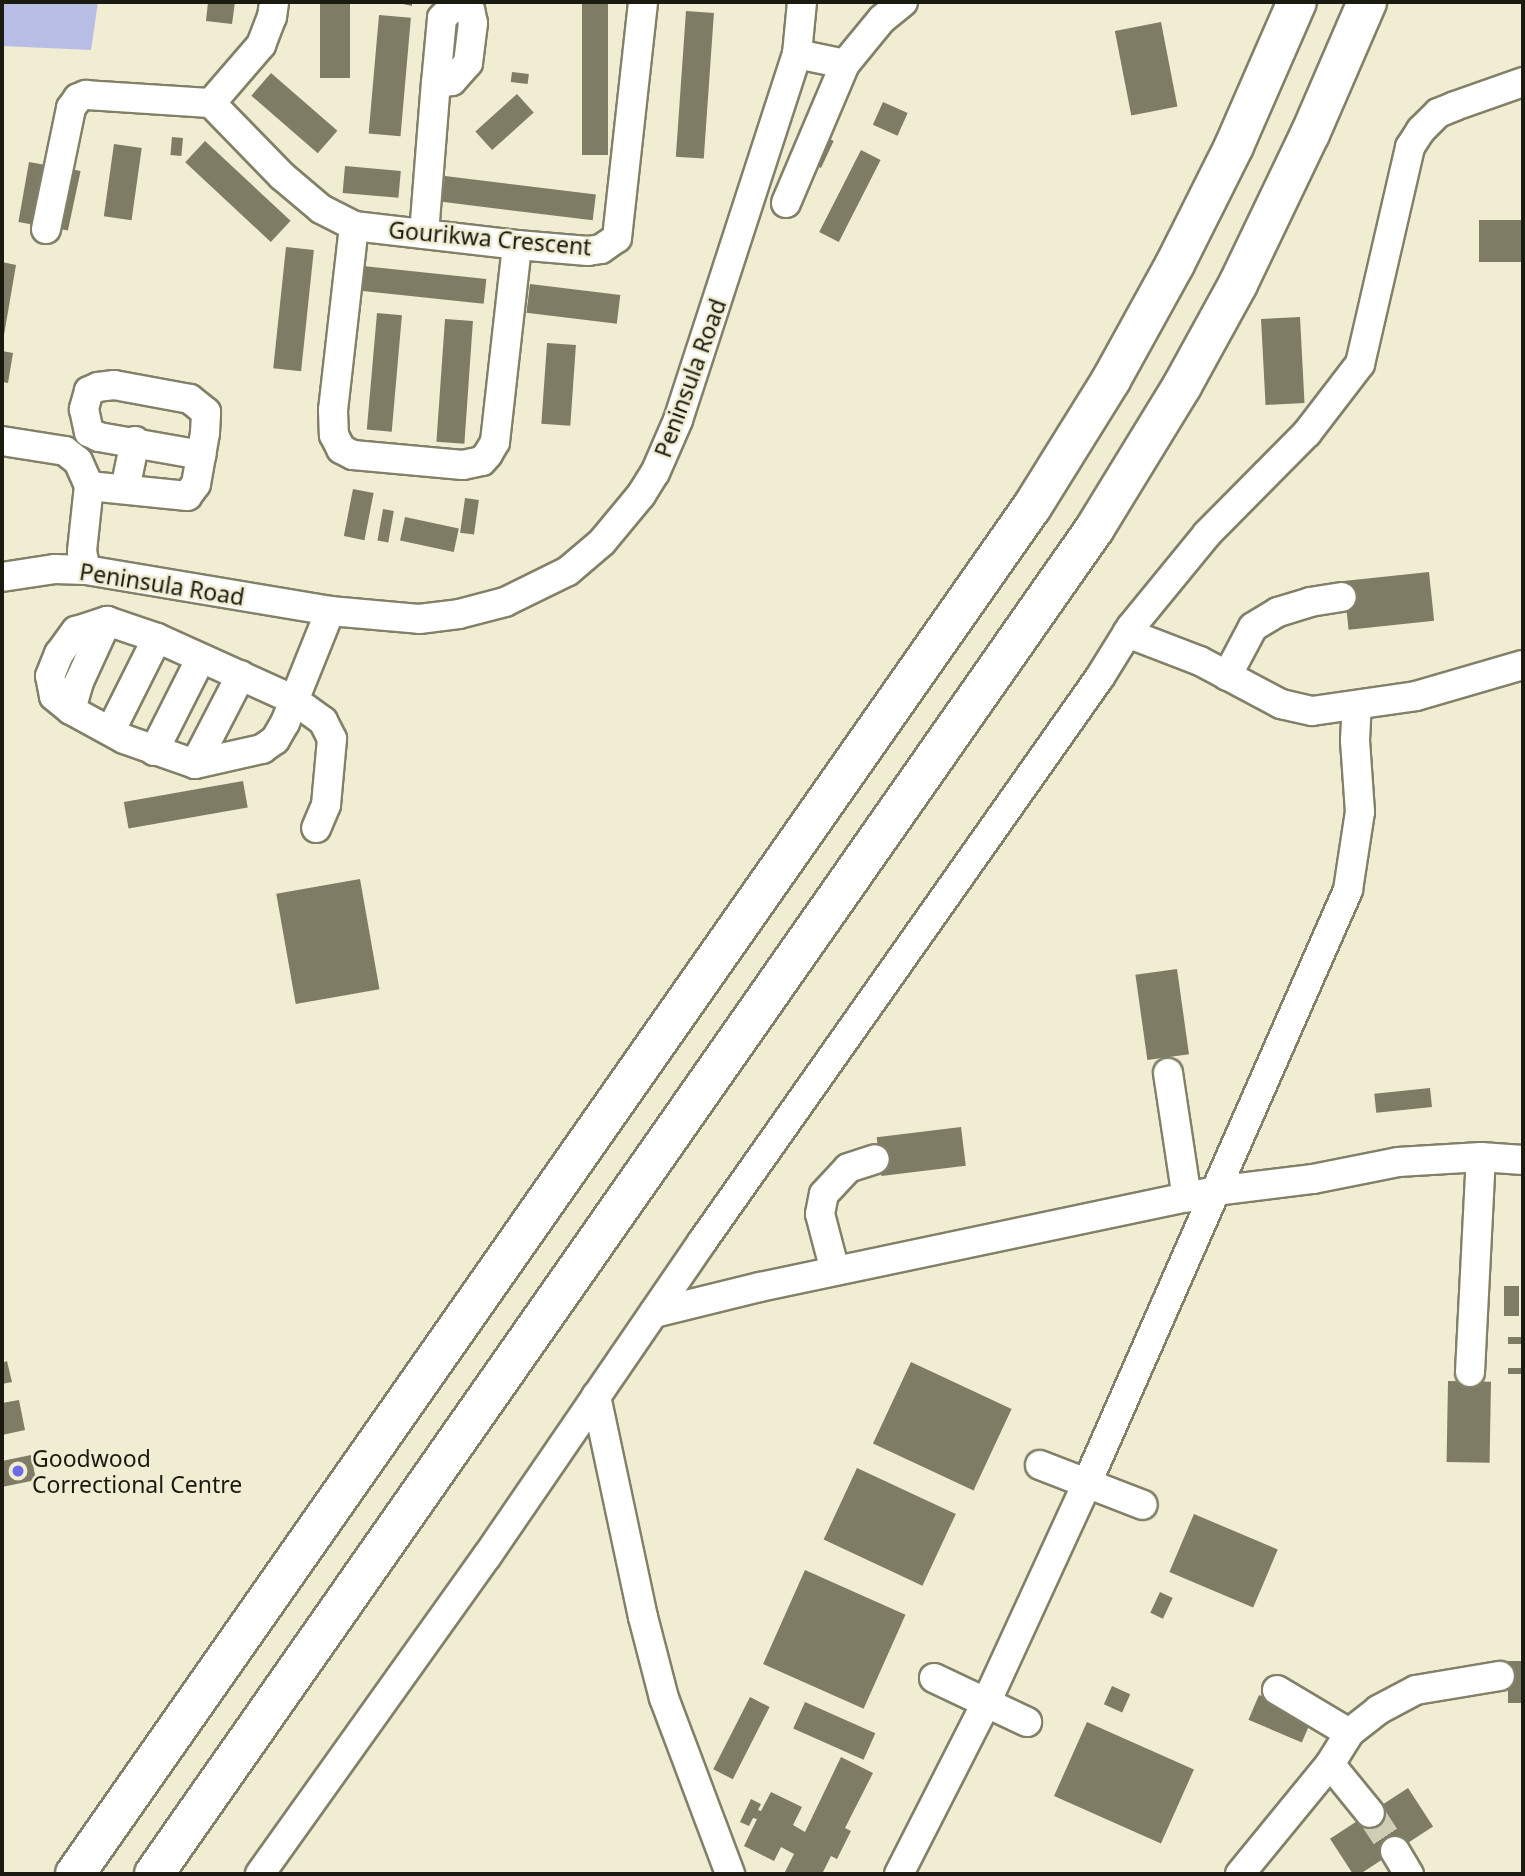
<!DOCTYPE html>
<style>
body{margin:0}
#map{position:relative;width:1525px;height:1876px;overflow:hidden;background:#f0edd3;font-family:"Noto Sans",sans-serif}
div>[style]{position:absolute}
[style*='--x']{left:calc(var(--x)*1px);top:calc(var(--y)*1px);width:calc(var(--w)*1px);rotate:calc(var(--a)*1deg)}
.green>*{inset:0;background:#b8bde5}
.building>*{inset:0;background:#7e7c64;transform-origin:0 0}
.minor-tunnel>*{height:28px;margin-top:-14px;transform-origin:0;background:repeating-linear-gradient(90deg,#d0cdb6 0 28px,transparent 0 42px)}
.roads{filter:drop-shadow(2px 0 #828068) drop-shadow(-2px 0 #828068) drop-shadow(0 2px #828068) drop-shadow(0 -2px #828068)}
.minor>*{height:28px;margin:-14px;padding:0 14px;transform-origin:14px;border-radius:14px;background:#fff}
.highway>*{height:38px;margin:-19px;padding:0 19px;transform-origin:19px;border-radius:19px;background:#fff}
.dots>*{width:19px;height:19px;translate:-50% -50%;box-sizing:border-box;border:4px solid #f0edd3;border-radius:50%}
span{translate:-50% -50%;white-space:nowrap;text-align:center;line-height:1.15;-webkit-text-stroke:5px #f0edd3;paint-order:stroke}
.street-label{font-size:23px;color:#1b1a11}
.poi-label{font-size:23px;color:#1b1a11}
.left{translate:0 -50%;text-align:left}
.frame{position:absolute;inset:0;border:4px solid #1b1a11;pointer-events:none}
</style>
<div id="map">
<div class="green">
<i style="clip-path:polygon(2px 2px,98px 2px,91px 50px,2px 46px)"></i>
</div>
<div class="building">
<i style="clip-path:polygon(208px 2px,235px 2px,232px 24px,206px 21px)"></i>
<i style="left:320px;top:2px;width:30px;height:76px"></i>
<i style="clip-path:polygon(394px 2px,412px 2px,412px 6px)"></i>
<i style="left:582px;top:2px;width:26px;height:153px"></i>
<i style="left:686px;top:11px;width:28px;height:146px;rotate:4deg"></i>
<i style="left:379px;top:15px;width:32px;height:119px;rotate:5deg"></i>
<i style="left:1161px;top:22px;width:86px;height:47px;rotate:79deg"></i>
<i style="left:512px;top:72px;width:17px;height:10px;rotate:7deg"></i>
<i style="left:271px;top:73px;width:88px;height:30px;rotate:41deg"></i>
<i style="left:517px;top:94px;width:25px;height:56px;rotate:48deg"></i>
<i style="left:883px;top:102px;width:27px;height:25px;rotate:24deg"></i>
<i style="left:821px;top:135px;width:14px;height:30px;rotate:25deg"></i>
<i style="left:172px;top:137px;width:11px;height:18px;rotate:5deg"></i>
<i style="left:205px;top:141px;width:117px;height:29px;rotate:43deg"></i>
<i style="left:114px;top:144px;width:28px;height:73px;rotate:8deg"></i>
<i style="left:861px;top:150px;width:22px;height:92px;rotate:27deg"></i>
<i style="left:29px;top:162px;width:17px;height:61px;rotate:10deg"></i>
<i style="left:345px;top:166px;width:56px;height:27px;rotate:5deg"></i>
<i style="left:62px;top:167px;width:19px;height:61px;rotate:12deg"></i>
<i style="left:445px;top:176px;width:152px;height:26px;rotate:7deg"></i>
<i style="left:1523px;top:220px;width:42px;height:44px;rotate:90deg"></i>
<i style="left:286px;top:247px;width:28px;height:122px;rotate:6deg"></i>
<i style="clip-path:polygon(2px 262px,16px 265px,3px 341px,2px 341px)"></i>
<i style="left:363px;top:266px;width:124px;height:25px;rotate:6deg"></i>
<i style="left:530px;top:284px;width:91px;height:29px;rotate:7deg"></i>
<i style="left:377px;top:313px;width:25px;height:117px;rotate:5deg"></i>
<i style="left:1300px;top:317px;width:86px;height:39px;rotate:87deg"></i>
<i style="left:445px;top:319px;width:28px;height:123px;rotate:4deg"></i>
<i style="left:547px;top:343px;width:29px;height:81px;rotate:4deg"></i>
<i style="clip-path:polygon(2px 351px,13px 353px,8px 383px,2px 382px)"></i>
<i style="left:353px;top:489px;width:21px;height:48px;rotate:11deg"></i>
<i style="left:465px;top:498px;width:14px;height:35px;rotate:8deg"></i>
<i style="left:383px;top:509px;width:11px;height:32px;rotate:10deg"></i>
<i style="left:405px;top:517px;width:55px;height:24px;rotate:12deg"></i>
<i style="left:1429px;top:572px;width:49px;height:86px;rotate:84deg"></i>
<i style="left:243px;top:781px;width:27px;height:121px;rotate:80deg"></i>
<i style="left:360px;top:879px;width:112px;height:85px;rotate:80deg"></i>
<i style="left:1177px;top:969px;width:86px;height:42px;rotate:82deg"></i>
<i style="left:1430px;top:1088px;width:19px;height:56px;rotate:84deg"></i>
<i style="left:961px;top:1127px;width:39px;height:85px;rotate:83deg"></i>
<i style="left:1504px;top:1286px;width:15px;height:30px"></i>
<i style="left:1508px;top:1337px;width:15px;height:7px"></i>
<i style="clip-path:polygon(7px 1361px,12px 1382px,2px 1384px,2px 1363px)"></i>
<i style="left:911px;top:1362px;width:111px;height:90px;rotate:25deg"></i>
<i style="left:1508px;top:1368px;width:15px;height:6px"></i>
<i style="left:1448px;top:1381px;width:43px;height:81px;rotate:1deg"></i>
<i style="clip-path:polygon(19px 1400px,25px 1430px,2px 1435px,2px 1403px)"></i>
<i style="clip-path:polygon(31px 1455px,36px 1480px,2px 1487px,2px 1461px)"></i>
<i style="left:857px;top:1468px;width:109px;height:79px;rotate:25deg"></i>
<i style="left:1194px;top:1514px;width:91px;height:63px;rotate:23deg"></i>
<i style="left:805px;top:1570px;width:110px;height:103px;rotate:24deg"></i>
<i style="left:1160px;top:1592px;width:14px;height:23px;rotate:25deg"></i>
<i style="left:1508px;top:1661px;width:15px;height:42px"></i>
<i style="left:1112px;top:1686px;width:20px;height:20px;rotate:24deg"></i>
<i style="left:1259px;top:1695px;width:58px;height:27px;rotate:23deg"></i>
<i style="left:750px;top:1697px;width:22px;height:81px;rotate:27deg"></i>
<i style="left:805px;top:1702px;width:77px;height:29px;rotate:24deg"></i>
<i style="left:1087px;top:1722px;width:117px;height:81px;rotate:24deg"></i>
<i style="clip-path:polygon(841px 1757px,873px 1773px,845px 1828px,851px 1831px,837px 1859px,831px 1856px,822px 1874px,784px 1874px,794px 1854px,781px 1847px,774px 1861px,744px 1846px,757px 1819px,753px 1818px,749px 1826px,740px 1822px,751px 1799px,761px 1804px,758px 1810px,761px 1811px,771px 1792px,802px 1807px,793px 1825px,805px 1832px)"></i>
<i style="left:1408px;top:1788px;width:46px;height:93px;rotate:57deg"></i>
</div>
<div class="minor-tunnel">
<i style="--x:1370;--y:1813;--w:45;--a:56.7"></i>
</div>
<div class="roads">
<div class="minor">
<i style="--x:845;--y:64;--w:58;--a:-50.6"></i>
<i style="--x:882;--y:19;--w:27;--a:-39"></i>
<i style="--x:211;--y:103;--w:102;--a:45.8"></i>
<i style="--x:282;--y:176;--w:51;--a:40.2"></i>
<i style="--x:321;--y:209;--w:37;--a:27"></i>
<i style="--x:354;--y:226;--w:164;--a:6.6"></i>
<i style="--x:517;--y:245;--w:71;--a:4.8"></i>
<i style="--x:588;--y:251;--w:13;--a:-9"></i>
<i style="--x:601;--y:249;--w:19;--a:-35"></i>
<i style="--x:617;--y:238;--w:237;--a:-83.7"></i>
<i style="--x:211;--y:103;--w:77;--a:-49.2"></i>
<i style="--x:261;--y:45;--w:30;--a:-69"></i>
<i style="--x:272;--y:17;--w:15;--a:-82"></i>
<i style="--x:786;--y:203;--w:151;--a:-67"></i>
<i style="--x:845;--y:64;--w:49;--a:-168.2"></i>
<i style="--x:354;--y:226;--w:185;--a:96.5"></i>
<i style="--x:333;--y:410;--w:25;--a:88"></i>
<i style="--x:334;--y:435;--w:16;--a:63"></i>
<i style="--x:341;--y:449;--w:13;--a:27"></i>
<i style="--x:353;--y:455;--w:110;--a:5.2"></i>
<i style="--x:463;--y:465;--w:19;--a:-12"></i>
<i style="--x:482;--y:461;--w:9;--a:-49"></i>
<i style="--x:488;--y:454;--w:14;--a:-60"></i>
<i style="--x:495;--y:442;--w:198;--a:-83.6"></i>
<i style="--x:46;--y:229;--w:124;--a:-78.3"></i>
<i style="--x:71;--y:108;--w:12;--a:-55"></i>
<i style="--x:78;--y:98;--w:9;--a:-21"></i>
<i style="--x:86;--y:95;--w:125;--a:3.7"></i>
<i style="--x:424;--y:234;--w:151;--a:-85.5"></i>
<i style="--x:436;--y:83;--w:65;--a:-84.7"></i>
<i style="--x:442;--y:18;--w:16;--a:-45"></i>
<i style="--x:453;--y:7;--w:10;--a:0"></i>
<i style="--x:463;--y:7;--w:8;--a:23"></i>
<i style="--x:470;--y:10;--w:13;--a:77"></i>
<i style="--x:473;--y:23;--w:40;--a:97.1"></i>
<i style="--x:468;--y:63;--w:24;--a:132"></i>
<i style="--x:452;--y:81;--w:16;--a:173"></i>
<i style="--x:2;--y:441;--w:64;--a:9"></i>
<i style="--x:65;--y:451;--w:16;--a:38"></i>
<i style="--x:78;--y:461;--w:27;--a:66"></i>
<i style="--x:89;--y:486;--w:99;--a:5.8"></i>
<i style="--x:187;--y:496;--w:15;--a:-53"></i>
<i style="--x:196;--y:484;--w:52;--a:-80"></i>
<i style="--x:205;--y:433;--w:21;--a:-87"></i>
<i style="--x:206;--y:412;--w:21;--a:-141"></i>
<i style="--x:190;--y:399;--w:77;--a:-169.6"></i>
<i style="--x:114;--y:385;--w:16;--a:173"></i>
<i style="--x:98;--y:387;--w:10;--a:156"></i>
<i style="--x:89;--y:391;--w:19;--a:106"></i>
<i style="--x:84;--y:409;--w:24;--a:78"></i>
<i style="--x:89;--y:432;--w:11;--a:27"></i>
<i style="--x:99;--y:437;--w:104;--a:10"></i>
<i style="--x:125;--y:489;--w:49;--a:-78.2"></i>
<i style="--x:86;--y:570;--w:19;--a:-102"></i>
<i style="--x:82;--y:551;--w:65;--a:-83.9"></i>
<i style="--x:2;--y:577;--w:54;--a:-8.6"></i>
<i style="--x:55;--y:569;--w:31;--a:2"></i>
<i style="--x:86;--y:570;--w:247;--a:9.5"></i>
<i style="--x:330;--y:611;--w:89;--a:5.1"></i>
<i style="--x:419;--y:619;--w:40;--a:-7.1"></i>
<i style="--x:459;--y:614;--w:48;--a:-14.6"></i>
<i style="--x:505;--y:602;--w:70;--a:-26.2"></i>
<i style="--x:568;--y:571;--w:45;--a:-40.5"></i>
<i style="--x:602;--y:542;--w:61;--a:-50.3"></i>
<i style="--x:641;--y:495;--w:26;--a:-58"></i>
<i style="--x:655;--y:473;--w:58;--a:-66.5"></i>
<i style="--x:678;--y:420;--w:385;--a:-72"></i>
<i style="--x:797;--y:54;--w:52;--a:-84.5"></i>
<i style="--x:107;--y:621;--w:67;--a:114.7"></i>
<i style="--x:79;--y:682;--w:29;--a:106"></i>
<i style="--x:71;--y:710;--w:60;--a:28.7"></i>
<i style="--x:124;--y:739;--w:75;--a:19.4"></i>
<i style="--x:195;--y:764;--w:69;--a:-12.6"></i>
<i style="--x:262;--y:749;--w:16;--a:-35"></i>
<i style="--x:275;--y:740;--w:20;--a:-60"></i>
<i style="--x:285;--y:723;--w:121;--a:-68.1"></i>
<i style="--x:1127;--y:633;--w:78;--a:21"></i>
<i style="--x:1200;--y:661;--w:92;--a:28"></i>
<i style="--x:1281;--y:704;--w:32;--a:13"></i>
<i style="--x:1312;--y:711;--w:105;--a:-8.2"></i>
<i style="--x:1416;--y:696;--w:111;--a:-16.2"></i>
<i style="--x:1227;--y:676;--w:55;--a:-62"></i>
<i style="--x:1253;--y:627;--w:29;--a:-31"></i>
<i style="--x:1278;--y:612;--w:34;--a:-17"></i>
<i style="--x:1310;--y:602;--w:32;--a:-9"></i>
<i style="--x:71;--y:710;--w:22;--a:-141"></i>
<i style="--x:54;--y:696;--w:20;--a:-101"></i>
<i style="--x:50;--y:676;--w:24;--a:-68"></i>
<i style="--x:59;--y:654;--w:29;--a:-54"></i>
<i style="--x:76;--y:631;--w:33;--a:-18"></i>
<i style="--x:107;--y:621;--w:53;--a:18.8"></i>
<i style="--x:157;--y:638;--w:150;--a:24.3"></i>
<i style="--x:294;--y:700;--w:36;--a:36"></i>
<i style="--x:323;--y:721;--w:20;--a:63"></i>
<i style="--x:332;--y:739;--w:66;--a:95.2"></i>
<i style="--x:326;--y:805;--w:25;--a:113"></i>
<i style="--x:111;--y:730;--w:103;--a:-63.4"></i>
<i style="--x:154;--y:751;--w:104;--a:-63.2"></i>
<i style="--x:195;--y:764;--w:100;--a:-62.7"></i>
<i style="--x:1168;--y:1073;--w:126;--a:81.4"></i>
<i style="--x:835;--y:1271;--w:59;--a:-104.7"></i>
<i style="--x:820;--y:1214;--w:20;--a:-79"></i>
<i style="--x:824;--y:1194;--w:35;--a:-47"></i>
<i style="--x:848;--y:1168;--w:28;--a:-18"></i>
<i style="--x:654;--y:1313;--w:109;--a:-13.8"></i>
<i style="--x:760;--y:1287;--w:465;--a:-11.9"></i>
<i style="--x:1215;--y:1191;--w:99;--a:-7"></i>
<i style="--x:1313;--y:1179;--w:87;--a:-11.3"></i>
<i style="--x:1398;--y:1162;--w:83;--a:-3.4"></i>
<i style="--x:1481;--y:1157;--w:42;--a:4.1"></i>
<i style="--x:1470;--y:1372;--w:215;--a:-87.1"></i>
<i style="--x:596;--y:1396;--w:226;--a:78"></i>
<i style="--x:643;--y:1617;--w:84;--a:75.5"></i>
<i style="--x:664;--y:1698;--w:188;--a:69.4"></i>
<i style="--x:1040;--y:1465;--w:110;--a:21.2"></i>
<i style="--x:934;--y:1678;--w:103;--a:25.3"></i>
<i style="--x:1277;--y:1690;--w:84;--a:30.8"></i>
<i style="--x:1330;--y:1764;--w:63;--a:50.8"></i>
<i style="--x:1395;--y:1851;--w:27;--a:59"></i>
<i style="--x:260;--y:1874;--w:391;--a:-54.5"></i>
<i style="--x:487;--y:1556;--w:381;--a:-55.6"></i>
<i style="--x:702;--y:1242;--w:691;--a:-54.84"></i>
<i style="--x:1100;--y:677;--w:59;--a:-58.2"></i>
<i style="--x:1131;--y:627;--w:120;--a:-50.7"></i>
<i style="--x:1207;--y:534;--w:142;--a:-45.3"></i>
<i style="--x:1307;--y:433;--w:87;--a:-52.5"></i>
<i style="--x:1360;--y:364;--w:223;--a:-77"></i>
<i style="--x:1410;--y:147;--w:20;--a:-57"></i>
<i style="--x:1421;--y:130;--w:24;--a:-45"></i>
<i style="--x:1438;--y:113;--w:18;--a:-22"></i>
<i style="--x:1455;--y:106;--w:72;--a:-19.4"></i>
<i style="--x:899;--y:1874;--w:192;--a:-63"></i>
<i style="--x:986;--y:1703;--w:242;--a:-65.3"></i>
<i style="--x:1087;--y:1483;--w:648;--a:-66.24"></i>
<i style="--x:1348;--y:890;--w:79;--a:-81.3"></i>
<i style="--x:1360;--y:812;--w:72;--a:-94"></i>
<i style="--x:1355;--y:740;--w:33;--a:-87"></i>
<i style="--x:1240;--y:1874;--w:142;--a:-50.7"></i>
<i style="--x:1330;--y:1764;--w:36;--a:-58"></i>
<i style="--x:1349;--y:1733;--w:37;--a:-38"></i>
<i style="--x:1378;--y:1710;--w:43;--a:-27.8"></i>
<i style="--x:1416;--y:1690;--w:85;--a:-9.5"></i>
</div>
<div class="highway">
<i style="--x:75;--y:1874;--w:1669;--a:-55.01"></i>
<i style="--x:1032;--y:507;--w:150;--a:-58.1"></i>
<i style="--x:1111;--y:380;--w:132;--a:-61.1"></i>
<i style="--x:1175;--y:264;--w:132;--a:-63.4"></i>
<i style="--x:1234;--y:146;--w:157;--a:-66.4"></i>
<i style="--x:154;--y:1874;--w:1642;--a:-55.04"></i>
<i style="--x:1095;--y:528;--w:167;--a:-58.5"></i>
<i style="--x:1182;--y:386;--w:116;--a:-61.2"></i>
<i style="--x:1238;--y:284;--w:166;--a:-64.4"></i>
<i style="--x:1310;--y:134;--w:144;--a:-66.6"></i>
</div>
</div>
<div class="dots">
<i style="left:18px;top:1471px;background:#6d6ce6"></i>
</div>
<div class="street-label">
<span style="left:490px;top:238px;rotate:5deg">Gourikwa Crescent</span>
<span style="left:690px;top:378px;rotate:-70deg">Peninsula Road</span>
<span style="left:162px;top:584px;rotate:9deg">Peninsula Road</span>
</div>
<div class="poi-label">
<span class="left" style="left:32px;top:1471px">Goodwood<br>Correctional Centre</span>
</div>
<div class="frame"></div>
</div>
